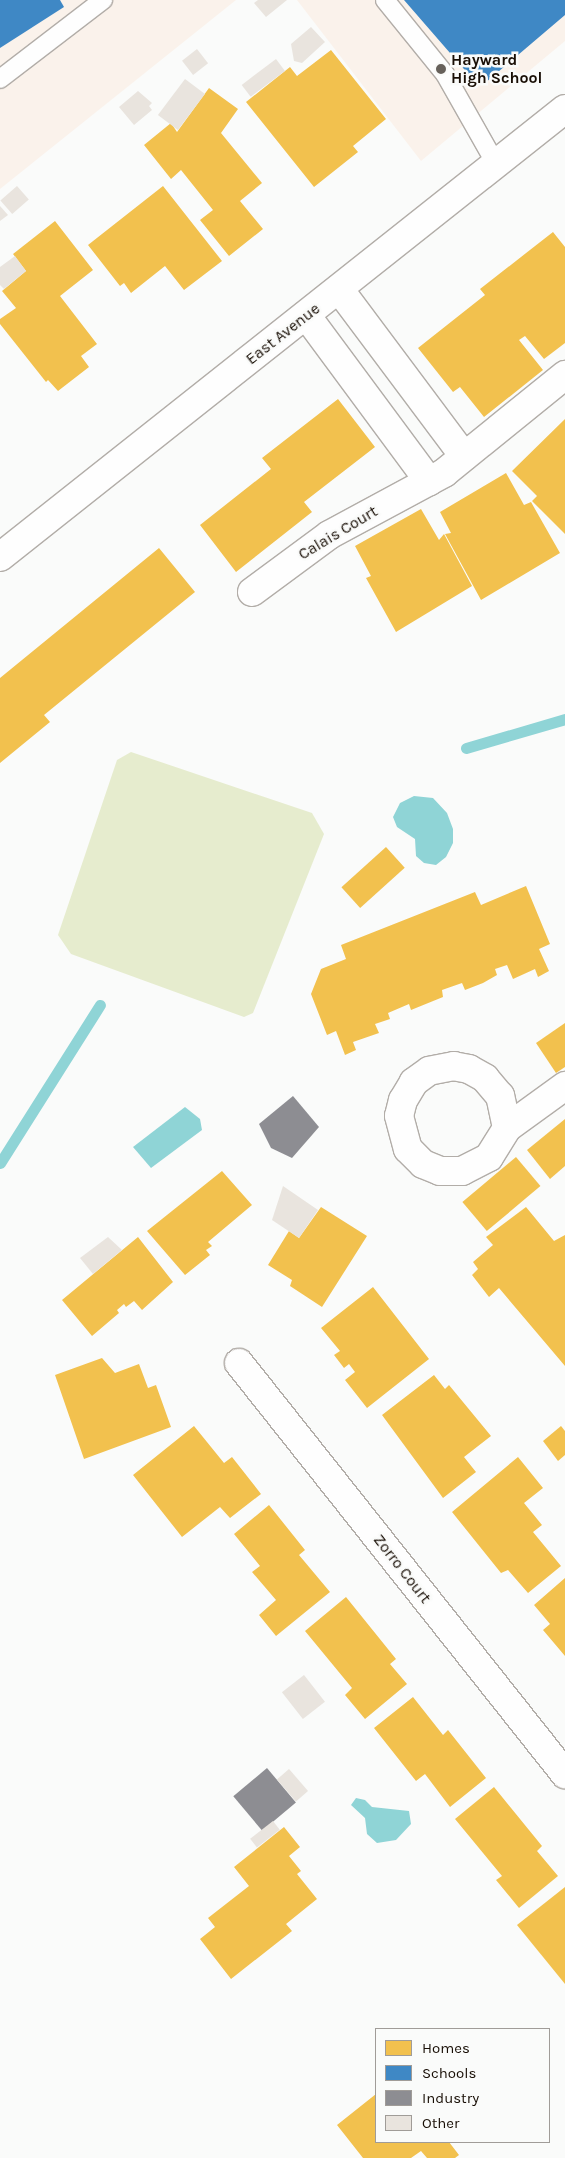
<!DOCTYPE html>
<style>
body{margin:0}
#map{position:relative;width:565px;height:2158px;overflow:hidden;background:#fafbfa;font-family:Karla,sans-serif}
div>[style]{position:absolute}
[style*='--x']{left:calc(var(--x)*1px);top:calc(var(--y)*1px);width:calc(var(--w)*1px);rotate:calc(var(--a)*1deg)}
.built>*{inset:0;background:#faf2eb}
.green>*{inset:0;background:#e6ecce}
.water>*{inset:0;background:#8fd4d6}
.homes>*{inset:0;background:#f2c14e;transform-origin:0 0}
.schools>*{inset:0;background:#3f88c5}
.industry>*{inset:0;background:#8d8d92;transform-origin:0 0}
.stream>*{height:11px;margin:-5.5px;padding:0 5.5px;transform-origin:5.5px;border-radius:5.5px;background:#8fd4d6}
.building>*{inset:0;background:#e9e4de;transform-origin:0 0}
.roads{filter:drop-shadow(1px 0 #b2ada8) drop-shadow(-1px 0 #b2ada8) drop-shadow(0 1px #b2ada8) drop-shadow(0 -1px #b2ada8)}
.lane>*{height:18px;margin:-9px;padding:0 9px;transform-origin:9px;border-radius:9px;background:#fefefe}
.street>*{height:28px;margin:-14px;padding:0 14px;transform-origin:14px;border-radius:14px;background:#fefefe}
.secondary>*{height:28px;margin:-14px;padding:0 14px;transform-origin:14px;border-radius:14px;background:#fefefe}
.dots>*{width:14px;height:14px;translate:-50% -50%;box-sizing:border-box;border:2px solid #fafbfa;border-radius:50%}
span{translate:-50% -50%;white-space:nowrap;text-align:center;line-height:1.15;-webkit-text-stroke:5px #fafbfa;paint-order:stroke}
.poi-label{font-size:16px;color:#180e05;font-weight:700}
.left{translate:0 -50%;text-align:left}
.street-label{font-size:16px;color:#180e05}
.legend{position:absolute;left:375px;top:2028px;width:175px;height:115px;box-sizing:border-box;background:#fafbfa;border:1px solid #a09c98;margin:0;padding:6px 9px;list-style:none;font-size:15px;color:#180e05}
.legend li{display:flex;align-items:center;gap:10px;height:25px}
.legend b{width:25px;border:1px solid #a09c98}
</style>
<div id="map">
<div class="built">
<i style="clip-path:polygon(0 0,236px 0,0 189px)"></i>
<i style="clip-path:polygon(297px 0,565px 0,565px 41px,421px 161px)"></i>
</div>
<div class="green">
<i style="clip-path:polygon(131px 752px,312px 813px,324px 834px,253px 1013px,244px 1017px,71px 954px,58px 935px,117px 760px)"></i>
</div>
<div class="water">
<i style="clip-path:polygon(414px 796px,433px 798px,447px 813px,453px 829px,453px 843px,446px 857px,436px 865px,424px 863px,416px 856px,415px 839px,397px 827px,393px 817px,400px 803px)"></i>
<i style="clip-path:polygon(185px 1107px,200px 1119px,202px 1130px,151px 1168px,133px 1147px)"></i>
<i style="clip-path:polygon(356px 1798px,365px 1800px,372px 1807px,409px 1811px,411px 1824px,396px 1840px,377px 1843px,367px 1834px,365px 1818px,351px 1805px)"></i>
</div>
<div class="homes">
<i style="clip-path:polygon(331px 50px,386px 119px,353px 146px,358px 152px,314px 187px,246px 102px,290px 67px,297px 76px)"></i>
<i style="clip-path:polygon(209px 88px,238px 109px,221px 133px,262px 183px,240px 201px,263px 229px,229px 256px,200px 220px,213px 210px,181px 170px,171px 179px,144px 145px,171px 123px,177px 132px)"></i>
<i style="clip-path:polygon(163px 186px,222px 261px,184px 290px,165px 266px,131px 293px,124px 283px,120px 286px,88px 245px)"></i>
<i style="clip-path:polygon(55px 221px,93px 270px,60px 296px,97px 344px,81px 356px,89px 367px,58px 391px,48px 380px,46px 382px,0 324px,0 319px,16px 308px,2px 291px,26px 271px,13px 254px)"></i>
<i style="clip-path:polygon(553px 232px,565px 247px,565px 343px,544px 359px,525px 336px,519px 340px,543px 370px,484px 417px,460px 387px,453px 392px,418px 348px,485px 295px,480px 289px)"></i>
<i style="clip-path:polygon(338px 399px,375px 447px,304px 502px,312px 512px,236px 572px,200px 525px,271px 469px,262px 458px)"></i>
<i style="clip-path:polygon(565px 419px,565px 534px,532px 501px,537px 496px,512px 471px)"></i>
<i style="clip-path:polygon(506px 473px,524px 505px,531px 502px,560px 553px,481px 600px,445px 534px,451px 533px,440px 512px)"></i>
<i style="clip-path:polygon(421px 509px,439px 540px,444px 534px,472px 586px,396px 632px,366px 578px,371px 576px,355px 546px)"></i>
<i style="clip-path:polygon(159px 548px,195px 592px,44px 715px,50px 722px,0 763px,0 678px)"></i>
<i style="left:386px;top:847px;width:28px;height:60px;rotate:48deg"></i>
<i style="clip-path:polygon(526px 886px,550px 944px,539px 949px,549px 971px,538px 977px,535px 969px,513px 979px,507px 965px,495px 969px,497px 975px,483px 983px,465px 990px,462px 983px,442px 990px,443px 997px,411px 1010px,409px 1004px,388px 1013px,390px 1019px,375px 1024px,379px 1033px,353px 1042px,356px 1050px,345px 1055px,336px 1031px,327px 1035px,311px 994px,321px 969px,346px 959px,341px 945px,475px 892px,481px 905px)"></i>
<i style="clip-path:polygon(565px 1023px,565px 1067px,556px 1073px,536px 1043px)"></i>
<i style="clip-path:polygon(565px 1119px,565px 1166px,550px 1179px,527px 1150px)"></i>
<i style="left:516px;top:1157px;width:38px;height:70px;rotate:50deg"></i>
<i style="clip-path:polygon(222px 1171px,252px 1205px,208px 1242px,212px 1246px,206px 1250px,210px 1255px,185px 1275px,147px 1231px)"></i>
<i style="clip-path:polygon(321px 1207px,367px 1236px,322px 1307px,290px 1286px,292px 1280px,268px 1265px,289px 1231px,299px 1238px)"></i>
<i style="clip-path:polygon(526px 1207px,554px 1241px,565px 1235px,565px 1366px,499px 1288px,489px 1297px,472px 1275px,478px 1269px,473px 1262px,493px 1245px,486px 1237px)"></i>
<i style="clip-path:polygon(138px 1237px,173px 1282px,142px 1310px,134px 1301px,126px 1307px,124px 1304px,117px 1310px,119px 1313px,92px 1336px,62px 1300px)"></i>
<i style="clip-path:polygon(373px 1287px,429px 1359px,367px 1408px,345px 1380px,355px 1372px,349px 1364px,344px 1368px,334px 1355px,340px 1351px,321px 1328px)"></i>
<i style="clip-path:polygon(102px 1358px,115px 1373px,139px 1364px,148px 1388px,156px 1385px,171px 1427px,84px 1459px,55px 1375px)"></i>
<i style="clip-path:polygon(434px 1375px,445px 1389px,449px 1385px,491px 1436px,464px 1457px,476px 1472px,443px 1498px,382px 1415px)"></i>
<i style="clip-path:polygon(194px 1426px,224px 1463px,232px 1457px,261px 1494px,230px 1518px,220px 1507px,182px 1537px,133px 1475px)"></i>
<i style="clip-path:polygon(561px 1426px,565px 1431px,565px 1455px,558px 1461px,543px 1441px)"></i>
<i style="clip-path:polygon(518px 1457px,543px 1488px,524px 1503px,542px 1525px,533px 1532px,561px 1566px,528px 1593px,508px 1570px,501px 1573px,452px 1512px)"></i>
<i style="clip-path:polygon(269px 1505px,305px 1550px,299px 1555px,330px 1592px,276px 1636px,259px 1615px,276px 1600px,252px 1572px,260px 1566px,234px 1534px)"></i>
<i style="clip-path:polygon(565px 1578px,565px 1656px,543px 1630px,550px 1624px,534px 1605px)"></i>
<i style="clip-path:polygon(346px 1597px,396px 1659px,390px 1664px,407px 1684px,365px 1719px,345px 1695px,352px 1688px,305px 1631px)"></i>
<i style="clip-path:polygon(413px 1697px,443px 1735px,448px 1730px,486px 1778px,450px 1807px,425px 1774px,416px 1781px,374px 1728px)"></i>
<i style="clip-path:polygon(494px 1787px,542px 1846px,537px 1851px,558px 1876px,519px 1908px,496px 1880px,502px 1876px,455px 1819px)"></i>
<i style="clip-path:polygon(284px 1827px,300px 1847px,289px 1856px,301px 1871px,297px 1874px,317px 1899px,286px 1924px,292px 1931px,231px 1979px,200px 1939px,215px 1927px,208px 1918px,249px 1886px,234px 1867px)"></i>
<i style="clip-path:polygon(565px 1887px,565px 1984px,517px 1925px)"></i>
<i style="clip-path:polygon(376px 2094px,376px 2142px,449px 2142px,459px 2155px,455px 2158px,427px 2158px,421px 2151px,411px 2158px,363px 2158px,337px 2125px)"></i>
</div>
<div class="schools">
<i style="clip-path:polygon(0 0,60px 0,64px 7px,0 48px)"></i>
<i style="clip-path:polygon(404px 0,565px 0,565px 15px,485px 83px,475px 71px,470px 76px)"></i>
</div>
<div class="industry">
<i style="clip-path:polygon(293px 1096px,319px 1127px,292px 1158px,271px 1148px,259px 1124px)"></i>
<i style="left:267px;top:1768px;width:45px;height:44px;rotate:50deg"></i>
</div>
<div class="stream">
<i style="--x:466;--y:748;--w:103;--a:-16.3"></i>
<i style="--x:0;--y:1163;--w:187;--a:-57.7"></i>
</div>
<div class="building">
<i style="clip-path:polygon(258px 0,287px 0,266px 17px,254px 3px)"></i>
<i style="clip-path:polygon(311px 27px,325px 42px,302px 63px,294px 61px,291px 44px)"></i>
<i style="left:197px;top:49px;width:18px;height:19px;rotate:52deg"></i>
<i style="left:276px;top:59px;width:15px;height:43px;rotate:53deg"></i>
<i style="left:185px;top:79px;width:25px;height:45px;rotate:37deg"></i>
<i style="clip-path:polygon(138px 91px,152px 103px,149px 106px,152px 110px,134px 125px,119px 107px)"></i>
<i style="left:17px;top:186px;width:18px;height:22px;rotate:49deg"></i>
<i style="clip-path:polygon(0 206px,8px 215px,0 221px)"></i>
<i style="clip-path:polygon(15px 256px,26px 271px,4px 289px,0 285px,0 267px)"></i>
<i style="clip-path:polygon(283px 1186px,318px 1210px,299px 1238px,272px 1220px)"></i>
<i style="clip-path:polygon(108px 1237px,122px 1250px,93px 1274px,80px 1258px)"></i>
<i style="left:304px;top:1675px;width:34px;height:28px;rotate:52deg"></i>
<i style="left:289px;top:1769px;width:29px;height:16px;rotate:49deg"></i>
<i style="left:273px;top:1821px;width:11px;height:29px;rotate:52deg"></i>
</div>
<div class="roads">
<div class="lane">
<i style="--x:385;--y:0;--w:95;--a:51"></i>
<i style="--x:445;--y:74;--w:103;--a:60.5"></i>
<i style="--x:0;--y:79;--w:130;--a:-37.5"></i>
</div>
<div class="street">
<i style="--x:339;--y:289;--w:209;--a:53.2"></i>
<i style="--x:306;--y:315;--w:207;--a:53.5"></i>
<i style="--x:252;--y:592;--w:96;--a:-36.5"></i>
<i style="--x:329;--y:535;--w:131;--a:-28.3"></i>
<i style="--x:444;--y:473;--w:156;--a:-39"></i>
<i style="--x:507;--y:1128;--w:33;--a:-102"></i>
<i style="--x:500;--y:1096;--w:23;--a:-130"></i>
<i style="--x:485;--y:1078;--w:18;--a:-151"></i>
<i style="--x:469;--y:1069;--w:15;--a:-169"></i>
<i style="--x:454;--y:1066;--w:25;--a:169"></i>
<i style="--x:429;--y:1071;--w:19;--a:144"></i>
<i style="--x:414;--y:1082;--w:21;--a:121"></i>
<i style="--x:403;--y:1100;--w:16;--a:104"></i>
<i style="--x:399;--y:1116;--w:34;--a:75"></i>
<i style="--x:408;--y:1149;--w:21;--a:45"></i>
<i style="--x:423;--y:1164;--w:18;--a:22"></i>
<i style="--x:440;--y:1171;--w:22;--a:0"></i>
<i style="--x:462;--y:1171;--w:30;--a:-27"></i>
<i style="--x:489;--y:1157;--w:34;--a:-58"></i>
<i style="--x:507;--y:1128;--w:72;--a:-35.9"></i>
<i style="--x:239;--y:1363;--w:525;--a:51.58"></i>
</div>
<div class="secondary">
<i style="--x:0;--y:557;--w:721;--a:-38.41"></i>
</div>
</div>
<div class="dots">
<i style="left:441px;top:69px;background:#67615b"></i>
</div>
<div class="poi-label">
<span class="left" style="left:451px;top:69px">Hayward<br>High School</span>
</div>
<div class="street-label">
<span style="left:283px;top:334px;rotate:-38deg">East Avenue</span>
<span style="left:338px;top:533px;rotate:-31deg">Calais Court</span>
<span style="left:402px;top:1569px;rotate:52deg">Zorro Court</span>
</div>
<ul class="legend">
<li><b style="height:14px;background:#f2c14e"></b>Homes</li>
<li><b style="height:14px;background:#3f88c5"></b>Schools</li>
<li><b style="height:14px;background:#8d8d92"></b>Industry</li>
<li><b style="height:14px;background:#e9e4de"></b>Other</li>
</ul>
</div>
